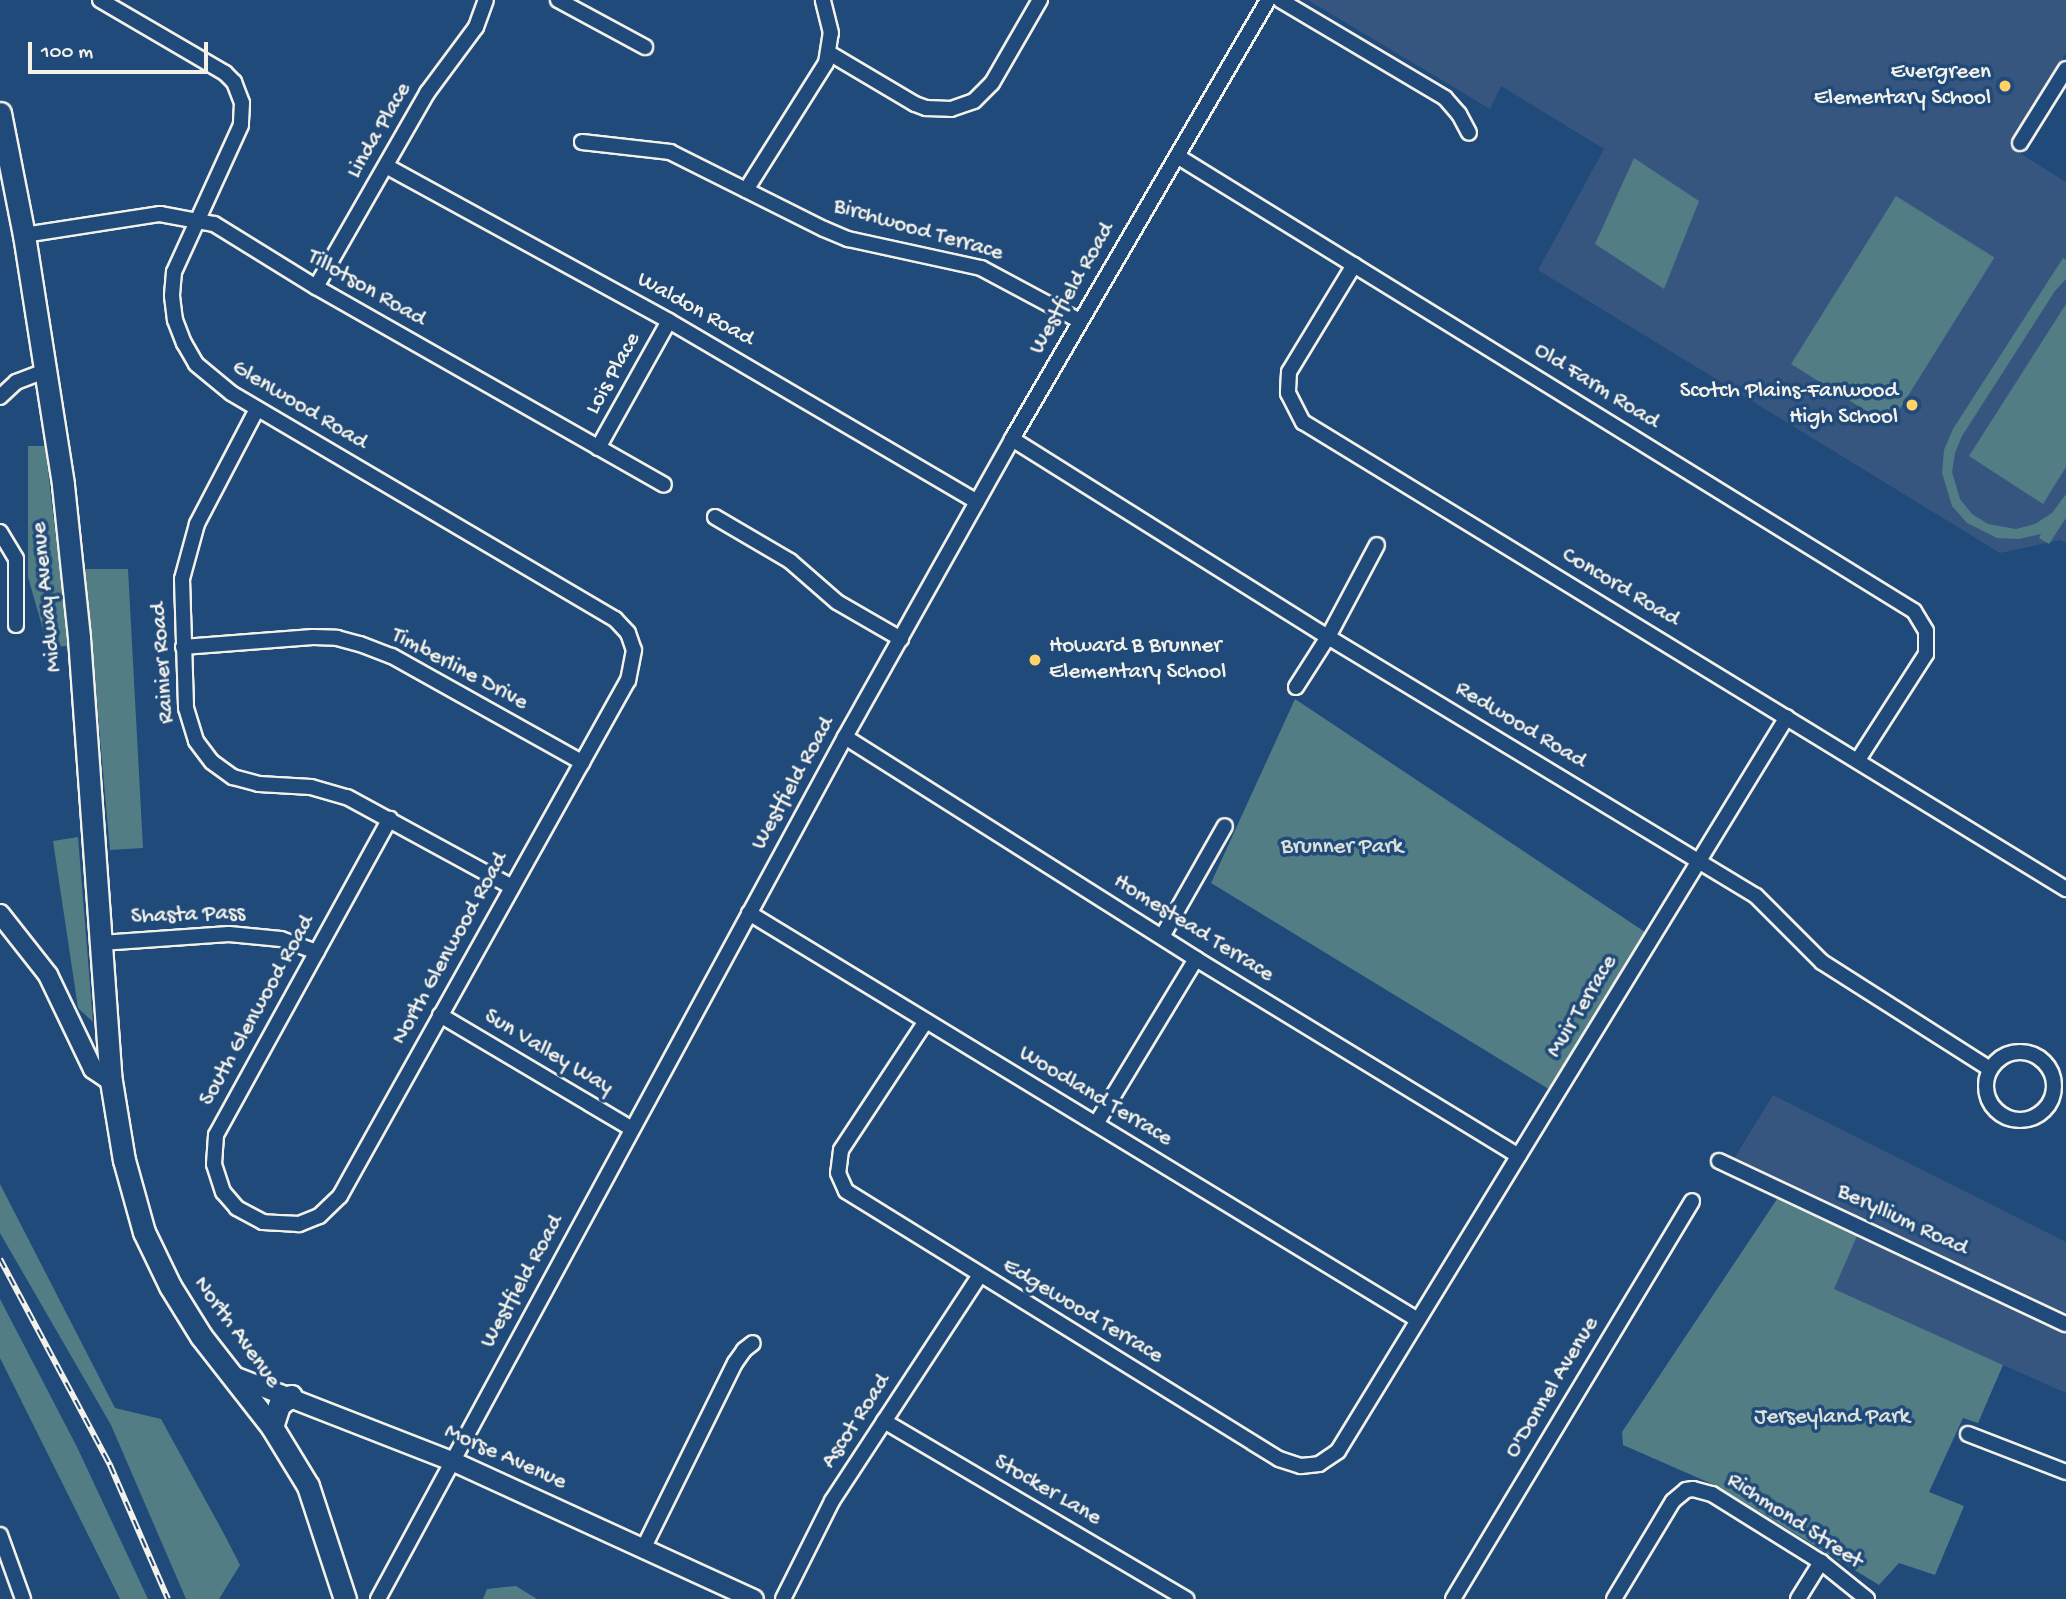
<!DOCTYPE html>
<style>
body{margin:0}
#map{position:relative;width:2066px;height:1599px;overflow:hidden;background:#1f4a7a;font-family:"Gochi Hand",sans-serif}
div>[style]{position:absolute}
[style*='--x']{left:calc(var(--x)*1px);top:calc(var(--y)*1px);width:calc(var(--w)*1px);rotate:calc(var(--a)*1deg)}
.built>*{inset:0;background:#365680}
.green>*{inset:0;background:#527d85;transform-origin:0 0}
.roads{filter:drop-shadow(2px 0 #f4f1e8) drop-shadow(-2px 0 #f4f1e8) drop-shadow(0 2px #f4f1e8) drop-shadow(0 -2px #f4f1e8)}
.minor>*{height:14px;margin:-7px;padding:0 7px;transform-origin:7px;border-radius:7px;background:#1f4a7a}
.minor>.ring{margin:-7px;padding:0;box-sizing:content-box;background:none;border:14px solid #1f4a7a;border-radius:50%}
.tertiary>*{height:18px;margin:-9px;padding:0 9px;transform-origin:9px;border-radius:9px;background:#1f4a7a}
.secondary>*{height:21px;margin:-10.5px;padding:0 10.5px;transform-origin:10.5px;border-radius:10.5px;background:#1f4a7a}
.rail>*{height:6px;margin-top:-3px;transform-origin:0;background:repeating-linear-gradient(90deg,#1f4a7a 0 10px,#f4f1e8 0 20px);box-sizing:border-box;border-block:2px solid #f4f1e8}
.dots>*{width:19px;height:19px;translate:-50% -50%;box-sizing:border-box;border:4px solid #1f4a7a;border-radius:50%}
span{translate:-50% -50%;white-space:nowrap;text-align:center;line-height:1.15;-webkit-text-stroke:7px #1f4a7a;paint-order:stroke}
.poi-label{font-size:23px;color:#f4f1e8}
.right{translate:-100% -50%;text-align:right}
.left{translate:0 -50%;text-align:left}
.street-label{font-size:23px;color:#f4f1e8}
.park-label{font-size:23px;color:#dce0d9}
.scale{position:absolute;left:28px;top:42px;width:180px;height:32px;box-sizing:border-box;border:4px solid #f4f1e8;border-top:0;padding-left:9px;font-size:21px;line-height:24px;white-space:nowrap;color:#f4f1e8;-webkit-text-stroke:5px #1f4a7a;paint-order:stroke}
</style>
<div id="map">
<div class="built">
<i style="clip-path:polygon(1308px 0,2066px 0,2066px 53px,2010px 147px,2066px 182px,2066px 543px,2060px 540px,2000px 553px,1538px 270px,1604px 149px,1501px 86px,1490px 109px)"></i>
<i style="clip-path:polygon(1773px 1095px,2066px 1242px,2066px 1393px,1833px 1289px,1857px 1236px,1724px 1175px)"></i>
</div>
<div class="green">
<i style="clip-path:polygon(1634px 158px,1699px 201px,1664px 289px,1595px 244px)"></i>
<i style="left:1896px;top:196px;width:116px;height:198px;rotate:32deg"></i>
<i style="clip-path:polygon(2063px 258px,2066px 260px,2066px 279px,2055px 291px,1962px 436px,1955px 453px,1952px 472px,1960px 499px,1972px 514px,1988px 524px,2016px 529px,2035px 524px,2052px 513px,2066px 494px,2066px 518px,2049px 544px,2039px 538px,2041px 534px,2019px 539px,1997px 538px,1967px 523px,1952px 506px,1942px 473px,1944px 450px,1953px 429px)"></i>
<i style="clip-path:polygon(2066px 304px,2066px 467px,2043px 504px,1969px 456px)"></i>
<i style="clip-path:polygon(28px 446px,45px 446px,69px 646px,48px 647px,28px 577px)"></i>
<i style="clip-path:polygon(85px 569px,128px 569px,143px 848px,110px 850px)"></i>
<i style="clip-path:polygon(1295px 699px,1648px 934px,1552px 1091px,1211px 883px)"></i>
<i style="clip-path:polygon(78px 837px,93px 1022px,78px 1008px,53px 841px)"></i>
<i style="clip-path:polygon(0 1184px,115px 1408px,161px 1419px,223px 1532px,240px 1565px,219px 1599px,186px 1599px,111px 1425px,0 1233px)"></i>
<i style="clip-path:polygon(1777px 1199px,1857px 1236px,1834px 1289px,2003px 1365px,1978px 1423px,1963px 1418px,1929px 1492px,1964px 1506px,1935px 1575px,1899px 1563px,1879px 1585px,1719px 1487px,1623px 1445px,1622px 1432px)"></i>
<i style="clip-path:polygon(0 1299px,77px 1447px,148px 1599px,120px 1599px,0 1358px)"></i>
<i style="clip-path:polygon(516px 1586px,537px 1599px,483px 1599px,487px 1589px)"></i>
</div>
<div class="roads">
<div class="minor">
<i style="--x:100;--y:0;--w:145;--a:30.3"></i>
<i style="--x:225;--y:73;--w:13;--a:45"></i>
<i style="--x:234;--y:82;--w:22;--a:69"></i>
<i style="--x:242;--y:103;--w:22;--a:93"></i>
<i style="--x:241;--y:125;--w:162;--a:114.5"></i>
<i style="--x:174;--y:272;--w:24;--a:95"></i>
<i style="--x:172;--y:296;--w:24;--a:83"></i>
<i style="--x:175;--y:320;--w:25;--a:69"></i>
<i style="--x:184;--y:343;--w:24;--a:60"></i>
<i style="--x:196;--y:364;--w:45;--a:39.6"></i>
<i style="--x:231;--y:393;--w:446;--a:30.5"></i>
<i style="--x:615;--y:619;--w:19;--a:47"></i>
<i style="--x:628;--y:633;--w:18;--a:71"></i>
<i style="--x:634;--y:650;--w:31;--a:101"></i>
<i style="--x:628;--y:680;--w:591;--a:119.17"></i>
<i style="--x:340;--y:1196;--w:29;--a:136"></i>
<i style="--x:319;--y:1216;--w:22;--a:158"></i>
<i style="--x:299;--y:1224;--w:36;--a:-177"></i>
<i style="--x:263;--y:1222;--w:30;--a:-152"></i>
<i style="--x:237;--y:1208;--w:21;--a:-131"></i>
<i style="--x:223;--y:1192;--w:29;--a:-108"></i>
<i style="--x:214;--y:1164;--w:29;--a:-86"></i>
<i style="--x:216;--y:1135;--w:361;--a:-61.2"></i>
<i style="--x:558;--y:0;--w:99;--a:28.4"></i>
<i style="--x:1280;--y:0;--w:192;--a:30.7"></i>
<i style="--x:1445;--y:98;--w:21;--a:49"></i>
<i style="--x:1459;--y:114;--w:21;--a:62"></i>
<i style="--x:829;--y:53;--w:100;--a:30.7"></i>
<i style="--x:915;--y:104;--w:12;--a:20"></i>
<i style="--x:926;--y:108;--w:25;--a:2"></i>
<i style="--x:951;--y:109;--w:24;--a:-19"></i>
<i style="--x:974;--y:101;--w:25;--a:-45"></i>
<i style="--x:992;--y:83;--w:96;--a:-60"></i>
<i style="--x:582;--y:142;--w:89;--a:6.5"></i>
<i style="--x:670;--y:152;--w:172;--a:26.6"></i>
<i style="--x:824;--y:229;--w:26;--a:23"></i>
<i style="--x:848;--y:239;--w:136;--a:12.3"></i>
<i style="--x:981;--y:268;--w:112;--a:28.2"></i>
<i style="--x:2020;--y:143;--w:87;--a:-58.1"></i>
<i style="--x:1177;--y:156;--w:866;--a:31.69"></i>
<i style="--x:1914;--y:611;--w:23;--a:59"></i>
<i style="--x:1926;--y:631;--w:23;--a:90"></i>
<i style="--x:1926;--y:654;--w:126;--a:122.7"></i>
<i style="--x:386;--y:166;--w:323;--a:28.7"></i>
<i style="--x:669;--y:321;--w:357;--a:30.4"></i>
<i style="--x:746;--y:190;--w:150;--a:-57.8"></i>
<i style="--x:826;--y:63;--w:30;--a:-81"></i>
<i style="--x:831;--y:33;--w:34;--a:-104"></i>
<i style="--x:24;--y:235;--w:138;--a:-8.8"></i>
<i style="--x:160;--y:214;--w:55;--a:10.5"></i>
<i style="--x:214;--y:224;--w:120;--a:31.7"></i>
<i style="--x:316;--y:287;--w:400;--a:29.6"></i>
<i style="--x:1354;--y:265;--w:125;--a:121.3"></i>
<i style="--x:1289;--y:372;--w:21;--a:93"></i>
<i style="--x:1288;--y:393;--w:33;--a:63"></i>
<i style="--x:1303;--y:422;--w:895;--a:31.47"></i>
<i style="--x:316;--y:287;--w:224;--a:-60.2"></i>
<i style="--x:427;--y:93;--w:82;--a:-53.4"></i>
<i style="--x:476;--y:27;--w:29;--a:-70"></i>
<i style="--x:0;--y:397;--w:22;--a:-43"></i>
<i style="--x:16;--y:382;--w:33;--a:-21"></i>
<i style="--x:257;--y:409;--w:130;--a:117.6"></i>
<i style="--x:197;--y:524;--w:57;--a:105.3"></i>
<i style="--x:182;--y:579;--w:129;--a:88.2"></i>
<i style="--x:186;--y:708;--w:34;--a:73"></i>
<i style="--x:196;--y:741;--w:26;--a:53"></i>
<i style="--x:212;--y:762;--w:26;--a:36"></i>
<i style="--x:233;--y:777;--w:27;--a:15"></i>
<i style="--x:259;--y:784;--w:52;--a:3.3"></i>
<i style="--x:311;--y:787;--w:37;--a:16"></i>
<i style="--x:347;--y:797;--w:188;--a:28.6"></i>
<i style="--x:1012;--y:439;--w:373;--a:32.1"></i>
<i style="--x:1328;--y:637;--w:500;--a:31.18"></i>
<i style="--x:1756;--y:896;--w:93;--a:45"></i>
<i style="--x:1822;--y:962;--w:199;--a:32.5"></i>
<i style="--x:598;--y:448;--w:145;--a:-60.8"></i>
<i style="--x:715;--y:517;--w:87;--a:30.4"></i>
<i style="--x:790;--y:561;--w:62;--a:41.1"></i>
<i style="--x:837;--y:602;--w:74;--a:30"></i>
<i style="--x:0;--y:532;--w:31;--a:59"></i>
<i style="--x:16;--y:559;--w:66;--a:90"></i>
<i style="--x:183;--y:647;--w:130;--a:-4.4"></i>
<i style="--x:313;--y:637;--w:24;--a:2"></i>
<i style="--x:337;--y:638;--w:24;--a:15"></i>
<i style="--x:360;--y:644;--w:34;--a:21"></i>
<i style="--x:392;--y:656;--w:218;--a:29.2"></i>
<i style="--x:1296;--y:687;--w:59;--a:-57.4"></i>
<i style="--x:1328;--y:637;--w:104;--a:-62"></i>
<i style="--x:845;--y:737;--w:415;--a:32.3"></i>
<i style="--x:1196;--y:959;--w:378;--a:31.4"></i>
<i style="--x:749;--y:913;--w:783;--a:31.32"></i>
<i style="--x:1163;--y:935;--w:125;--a:-60.4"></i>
<i style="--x:101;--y:943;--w:128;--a:-4"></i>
<i style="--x:229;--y:934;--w:52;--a:5.5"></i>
<i style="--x:281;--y:939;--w:38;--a:20"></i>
<i style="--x:440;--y:1015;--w:223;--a:30.7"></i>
<i style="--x:926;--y:1021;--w:154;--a:123.4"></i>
<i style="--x:841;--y:1150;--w:23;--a:97"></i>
<i style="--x:838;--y:1173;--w:20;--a:66"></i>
<i style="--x:846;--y:1191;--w:509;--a:31.75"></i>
<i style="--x:1279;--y:1459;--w:23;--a:18"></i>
<i style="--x:1301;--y:1466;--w:18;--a:-6"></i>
<i style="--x:1319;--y:1464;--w:23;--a:-34"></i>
<i style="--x:1338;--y:1451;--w:860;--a:-58.55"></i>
<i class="ring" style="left:1986px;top:1052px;width:54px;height:54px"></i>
<i style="--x:1096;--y:1124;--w:193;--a:-58.8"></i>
<i style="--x:1719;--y:1161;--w:383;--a:25.2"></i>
<i style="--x:884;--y:1421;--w:351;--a:30.5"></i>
<i style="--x:1968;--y:1434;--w:105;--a:21.2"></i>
<i style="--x:0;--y:1535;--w:68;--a:70.2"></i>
<i style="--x:644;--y:1547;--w:205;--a:-63.7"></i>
<i style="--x:735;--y:1363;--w:16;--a:-55"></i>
<i style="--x:744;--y:1350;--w:11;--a:-38"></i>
<i style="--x:378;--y:1599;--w:980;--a:-61.55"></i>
<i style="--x:845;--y:737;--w:342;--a:-60.7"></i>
<i style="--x:1012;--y:439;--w:508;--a:-59.75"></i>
<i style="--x:783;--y:1599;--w:110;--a:-63.4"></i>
<i style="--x:832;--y:1501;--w:269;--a:-56.8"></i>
<i style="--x:1453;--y:1599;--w:464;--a:-59"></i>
<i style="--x:1614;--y:1599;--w:114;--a:-59"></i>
<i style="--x:1673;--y:1501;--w:17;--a:-40"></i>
<i style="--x:1686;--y:1490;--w:7;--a:-8"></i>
<i style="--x:1693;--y:1489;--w:20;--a:15"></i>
<i style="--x:1712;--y:1494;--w:128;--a:32"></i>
<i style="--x:1821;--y:1562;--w:59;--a:38.8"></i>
<i style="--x:1798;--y:1599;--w:44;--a:-58.1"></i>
</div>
<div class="tertiary">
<i style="--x:0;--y:914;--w:78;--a:51.8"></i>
<i style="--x:48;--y:975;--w:104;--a:64.4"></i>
<i style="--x:93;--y:1069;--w:22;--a:34"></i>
<i style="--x:231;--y:1375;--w:237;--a:21.3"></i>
<i style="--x:452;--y:1461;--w:332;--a:24.6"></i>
</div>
<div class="secondary">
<i style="--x:0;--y:113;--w:124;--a:78.9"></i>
<i style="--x:24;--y:235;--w:253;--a:81.1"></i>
<i style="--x:63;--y:485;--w:154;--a:84"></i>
<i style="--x:79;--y:638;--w:444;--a:85.9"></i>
<i style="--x:111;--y:1081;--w:80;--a:80.7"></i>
<i style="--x:124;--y:1160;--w:75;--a:74.5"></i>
<i style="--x:144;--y:1232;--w:60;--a:64.3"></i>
<i style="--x:170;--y:1286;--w:59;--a:58.2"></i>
<i style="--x:201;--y:1336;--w:115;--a:52"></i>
<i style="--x:272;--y:1427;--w:69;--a:58.6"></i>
<i style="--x:308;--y:1486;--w:119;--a:71.9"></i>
<i style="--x:272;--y:1427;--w:23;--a:-72"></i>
<i style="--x:279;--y:1405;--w:15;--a:-37"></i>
</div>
</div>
<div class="rail">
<i style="--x:0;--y:1259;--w:234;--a:61.9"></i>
<i style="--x:110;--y:1465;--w:146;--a:66.6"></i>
</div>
<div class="dots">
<i style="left:2005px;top:86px;background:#ffd166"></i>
<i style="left:1912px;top:405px;background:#ffd166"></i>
<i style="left:1035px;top:660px;background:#ffd166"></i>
</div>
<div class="poi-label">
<span class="right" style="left:1991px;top:86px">Evergreen<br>Elementary School</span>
<span class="right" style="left:1898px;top:405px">Scotch Plains-Fanwood<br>High School</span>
<span class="left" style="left:1049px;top:660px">Howard B Brunner<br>Elementary School</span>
</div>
<div class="street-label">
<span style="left:380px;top:131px;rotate:-60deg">Linda Place</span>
<span style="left:918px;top:231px;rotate:16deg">Birchwood Terrace</span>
<span style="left:366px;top:289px;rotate:30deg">Tillotson Road</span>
<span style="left:1073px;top:289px;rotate:-60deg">Westfield Road</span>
<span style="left:695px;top:310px;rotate:29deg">Waldon Road</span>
<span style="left:614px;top:374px;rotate:-61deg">Lois Place</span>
<span style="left:1596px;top:387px;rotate:32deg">Old Farm Road</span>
<span style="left:299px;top:406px;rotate:31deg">Glenwood Road</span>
<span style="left:1620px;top:588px;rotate:31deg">Concord Road</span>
<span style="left:48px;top:597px;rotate:-96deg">Midway Avenue</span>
<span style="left:164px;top:663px;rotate:-94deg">Rainier Road</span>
<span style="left:459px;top:670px;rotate:28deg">Timberline Drive</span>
<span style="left:1520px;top:726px;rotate:31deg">Redwood Road</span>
<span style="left:794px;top:784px;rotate:-61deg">Westfield Road</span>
<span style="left:188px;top:916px;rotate:-2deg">Shasta Pass</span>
<span style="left:1193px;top:929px;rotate:32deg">Homestead Terrace</span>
<span style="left:451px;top:949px;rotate:-61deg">North Glenwood Road</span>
<span style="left:1583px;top:1007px;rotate:-59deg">Muir Terrace</span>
<span style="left:258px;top:1011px;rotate:-61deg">South Glenwood Road</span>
<span style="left:548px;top:1053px;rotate:31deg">Sun Valley Way</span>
<span style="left:1095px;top:1097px;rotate:31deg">Woodland Terrace</span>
<span style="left:1902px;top:1221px;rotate:25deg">Beryllium Road</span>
<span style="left:523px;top:1282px;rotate:-61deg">Westfield Road</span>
<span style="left:1082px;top:1312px;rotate:31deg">Edgewood Terrace</span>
<span style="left:236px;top:1333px;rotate:54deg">North Avenue</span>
<span style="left:1553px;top:1388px;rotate:-59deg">O'Donnel Avenue</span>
<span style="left:857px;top:1422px;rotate:-57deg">Ascot Road</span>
<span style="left:505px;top:1458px;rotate:24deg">Morse Avenue</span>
<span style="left:1047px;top:1491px;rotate:30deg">Stocker Lane</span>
<span style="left:1794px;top:1522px;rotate:33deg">Richmond Street</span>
</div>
<div class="park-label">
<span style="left:1342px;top:848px">Brunner Park</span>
<span style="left:1832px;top:1418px">Jerseyland Park</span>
</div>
<div class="scale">100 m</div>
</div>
